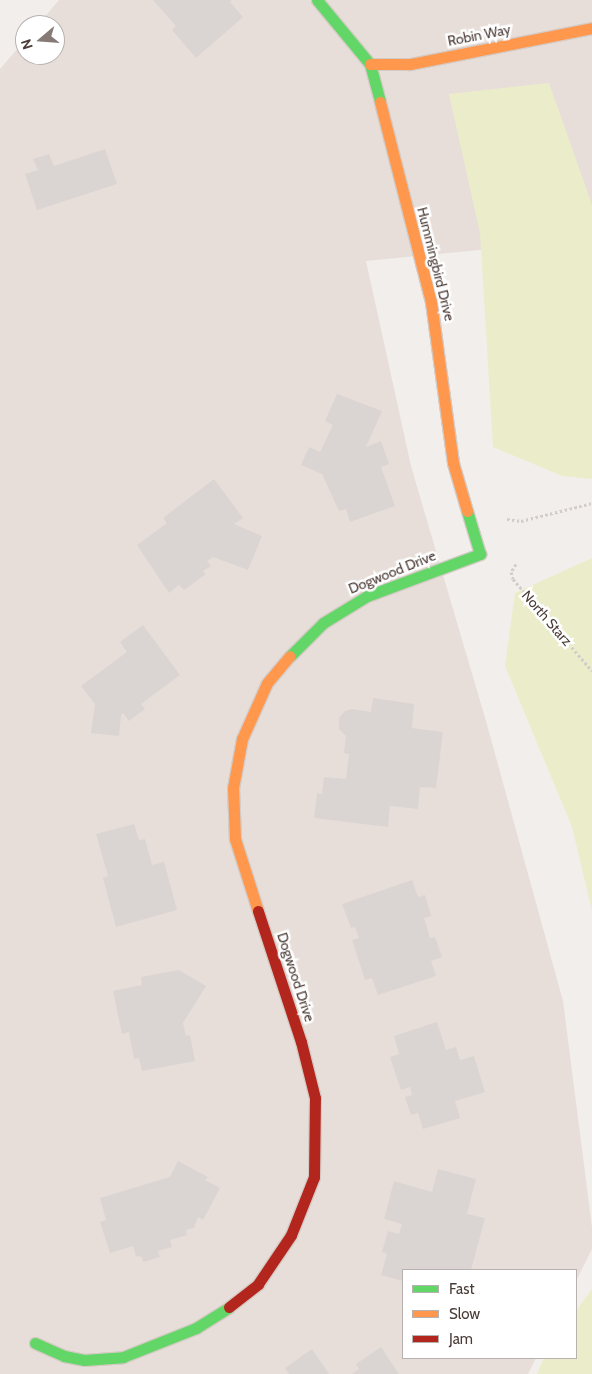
<!DOCTYPE html>
<style>
body{margin:0}
#map{position:relative;width:592px;height:1374px;overflow:hidden;background:#f2eeec;font-family:Cabin,sans-serif}
div>[style]{position:absolute}
[style*='--x']{left:calc(var(--x)*1px);top:calc(var(--y)*1px);width:calc(var(--w)*1px);rotate:calc(var(--a)*1deg)}
.residential>*{inset:0;background:#e7ded9}
.green>*{inset:0;background:#ebedca}
.building>*{inset:0;background:#dad5d2}
.path>*{height:3px;margin-top:-1.5px;transform-origin:0;background:repeating-linear-gradient(90deg,#d2cccb 0 2.5px,transparent 0 5px)}
.roads{filter:drop-shadow(1px 0 #d5cbc5) drop-shadow(-1px 0 #d5cbc5) drop-shadow(0 1px #d5cbc5) drop-shadow(0 -1px #d5cbc5)}
.fast>*{height:11px;margin:-5.5px;padding:0 5.5px;transform-origin:5.5px;border-radius:5.5px;background:#63d668}
.slow>*{height:11px;margin:-5.5px;padding:0 5.5px;transform-origin:5.5px;border-radius:5.5px;background:#ff974d}
.jam>*{height:11px;margin:-5.5px;padding:0 5.5px;transform-origin:5.5px;border-radius:5.5px;background:#b3261e}
span{translate:-50% -50%;white-space:nowrap;text-align:center;line-height:1.15;-webkit-text-stroke:5px #fff;paint-order:stroke}
.street-label{font-size:14px;color:#4a3b36}
.legend{position:absolute;left:402px;top:1269px;width:175px;height:90px;box-sizing:border-box;background:#fff;border:1px solid #b7b1af;margin:0;padding:6px 9px;list-style:none;font-size:15px;color:#4a3b36}
.legend li{display:flex;align-items:center;gap:10px;height:25px}
.legend b{width:25px;border:1px solid #b7b1af}
.north{position:absolute;left:15px;top:15px;width:50px;height:50px;box-sizing:border-box;background:#fff;border:1px solid #b7b1af;border-radius:50%;rotate:252deg;font-size:14px;font-weight:700;line-height:20px;text-align:center;color:#4a3b36}
.north::after{content:'';display:block;margin:auto;width:18px;height:22px;background:#857a76;clip-path:polygon(50% 0,100% 100%,50% 72%,0 100%)}
</style>
<div id="map">
<div class="residential">
<i style="clip-path:polygon(59px 0,592px 0,592px 239px,366px 261px,411px 466px,486px 721px,563px 1001px,592px 1227px,592px 1249px,576px 1281px,576px 1270px,403px 1270px,403px 1358px,536px 1358px,528px 1374px,0 1374px,0 69px,25px 40px,25px 55px,55px 55px,55px 25px,38px 25px)"></i>
</div>
<div class="green">
<i style="clip-path:polygon(549px 83px,592px 205px,592px 479px,562px 476px,493px 447px,480px 233px,449px 94px)"></i>
<i style="clip-path:polygon(592px 558px,592px 911px,572px 827px,505px 666px,515px 593px)"></i>
<i style="clip-path:polygon(592px 1289px,592px 1374px,537px 1374px,544px 1358px,576px 1358px,576px 1311px)"></i>
</div>
<div class="building">
<i style="clip-path:polygon(153px 0,232px 0,230px 2px,243px 17px,196px 58px,172px 30px,176px 26px)"></i>
<i style="clip-path:polygon(105px 149px,117px 184px,37px 210px,25px 174px,38px 170px,33px 159px,49px 154px,54px 166px)"></i>
<i style="clip-path:polygon(337px 394px,382px 411px,366px 447px,381px 441px,389px 464px,381px 467px,395px 506px,350px 522px,346px 509px,339px 511px,322px 474px,301px 465px,309px 447px,320px 452px,333px 425px,325px 421px)"></i>
<i style="clip-path:polygon(214px 479px,243px 518px,234px 524px,262px 536px,248px 570px,213px 557px,207px 561px,211px 566px,203px 571px,206px 574px,184px 590px,179px 585px,169px 593px,137px 545px,167px 523px,163px 518px)"></i>
<i style="clip-path:polygon(143px 625px,180px 675px,141px 704px,145px 709px,129px 721px,123px 713px,121px 715px,119px 736px,91px 733px,95px 704px,81px 686px,127px 652px,120px 642px)"></i>
<i style="clip-path:polygon(373px 698px,414px 704px,412px 728px,443px 732px,436px 788px,420px 787px,418px 809px,390px 806px,388px 827px,314px 818px,317px 793px,322px 794px,324px 777px,346px 779px,349px 754px,344px 753px,346px 736px,339px 729px,339px 718px,345px 711px,352px 709px,371px 712px)"></i>
<i style="clip-path:polygon(134px 824px,139px 840px,145px 839px,152px 865px,164px 862px,177px 910px,116px 927px,103px 878px,108px 876px,96px 834px)"></i>
<i style="clip-path:polygon(412px 880px,418px 897px,425px 895px,431px 916px,424px 918px,430px 938px,435px 937px,442px 957px,431px 961px,436px 976px,378px 995px,372px 978px,365px 980px,352px 940px,359px 938px,355px 927px,351px 928px,342px 904px)"></i>
<i style="clip-path:polygon(179px 970px,206px 986px,183px 1023px,186px 1036px,190px 1035px,195px 1061px,142px 1071px,139px 1058px,134px 1059px,129px 1032px,122px 1034px,113px 991px,142px 985px,141px 977px)"></i>
<i style="clip-path:polygon(437px 1022px,446px 1050px,456px 1047px,460px 1060px,474px 1056px,485px 1092px,455px 1101px,460px 1118px,423px 1129px,418px 1113px,411px 1115px,405px 1097px,412px 1095px,410px 1087px,401px 1090px,390px 1057px,399px 1054px,394px 1036px)"></i>
<i style="clip-path:polygon(178px 1161px,208px 1177px,205px 1180px,220px 1188px,203px 1220px,198px 1217px,194px 1228px,186px 1230px,187px 1235px,170px 1240px,172px 1247px,158px 1251px,160px 1257px,143px 1262px,142px 1257px,136px 1256px,133px 1246px,110px 1253px,100px 1222px,106px 1220px,100px 1198px,170px 1177px)"></i>
<i style="clip-path:polygon(438px 1169px,476px 1179px,467px 1214px,485px 1218px,471px 1270px,403px 1270px,403px 1281px,381px 1275px,387px 1254px,382px 1252px,388px 1231px,399px 1234px,402px 1224px,384px 1219px,394px 1181px,432px 1192px)"></i>
<i style="clip-path:polygon(381px 1347px,399px 1374px,352px 1374px,359px 1369px,356px 1364px)"></i>
<i style="clip-path:polygon(312px 1349px,329px 1374px,289px 1374px,285px 1368px)"></i>
</div>
<div class="path">
<i style="--x:507;--y:519;--w:14;--a:8"></i>
<i style="--x:521;--y:521;--w:73;--a:-14.2"></i>
<i style="--x:516;--y:564;--w:9;--a:122"></i>
<i style="--x:511;--y:572;--w:7;--a:74"></i>
<i style="--x:513;--y:579;--w:121;--a:49.3"></i>
</div>
<div class="roads">
<div class="fast">
<i style="--x:317;--y:0;--w:83;--a:50.4"></i>
<i style="--x:370;--y:64;--w:39;--a:75"></i>
<i style="--x:290;--y:656;--w:47;--a:-45"></i>
<i style="--x:323;--y:623;--w:52;--a:-31.5"></i>
<i style="--x:367;--y:596;--w:121;--a:-20.4"></i>
<i style="--x:480;--y:554;--w:45;--a:-106.8"></i>
<i style="--x:35;--y:1343;--w:32;--a:24"></i>
<i style="--x:64;--y:1356;--w:20;--a:11"></i>
<i style="--x:84;--y:1360;--w:39;--a:-4"></i>
<i style="--x:123;--y:1357;--w:79;--a:-21.7"></i>
<i style="--x:196;--y:1328;--w:39;--a:-32"></i>
</div>
<div class="slow">
<i style="--x:370;--y:64;--w:40;--a:0"></i>
<i style="--x:410;--y:64;--w:186;--a:-11.2"></i>
<i style="--x:380;--y:102;--w:206;--a:75.7"></i>
<i style="--x:431;--y:302;--w:162;--a:82.2"></i>
<i style="--x:453;--y:463;--w:50;--a:73.7"></i>
<i style="--x:258;--y:911;--w:76;--a:-107.7"></i>
<i style="--x:235;--y:839;--w:51;--a:-92.2"></i>
<i style="--x:233;--y:788;--w:50;--a:-79.6"></i>
<i style="--x:242;--y:739;--w:61;--a:-65.9"></i>
<i style="--x:267;--y:683;--w:35;--a:-50"></i>
</div>
<div class="jam">
<i style="--x:229;--y:1307;--w:37;--a:-38"></i>
<i style="--x:258;--y:1284;--w:59;--a:-56"></i>
<i style="--x:291;--y:1235;--w:62;--a:-68.4"></i>
<i style="--x:314;--y:1177;--w:79;--a:-89.3"></i>
<i style="--x:315;--y:1098;--w:58;--a:-104"></i>
<i style="--x:301;--y:1042;--w:138;--a:-108.2"></i>
</div>
</div>
<div class="street-label">
<span style="left:479px;top:35px;rotate:-11deg">Robin Way</span>
<span style="left:436px;top:264px;rotate:76deg">Hummingbird Drive</span>
<span style="left:392px;top:572px;rotate:-22deg">Dogwood Drive</span>
<span style="left:547px;top:618px;rotate:49deg">North Starz</span>
<span style="left:296px;top:977px;rotate:72deg">Dogwood Drive</span>
</div>
<ul class="legend">
<li><b style="height:6px;background:#63d668"></b>Fast</li>
<li><b style="height:6px;background:#ff974d"></b>Slow</li>
<li><b style="height:6px;background:#b3261e"></b>Jam</li>
</ul>
<div class="north">N</div>
</div>
